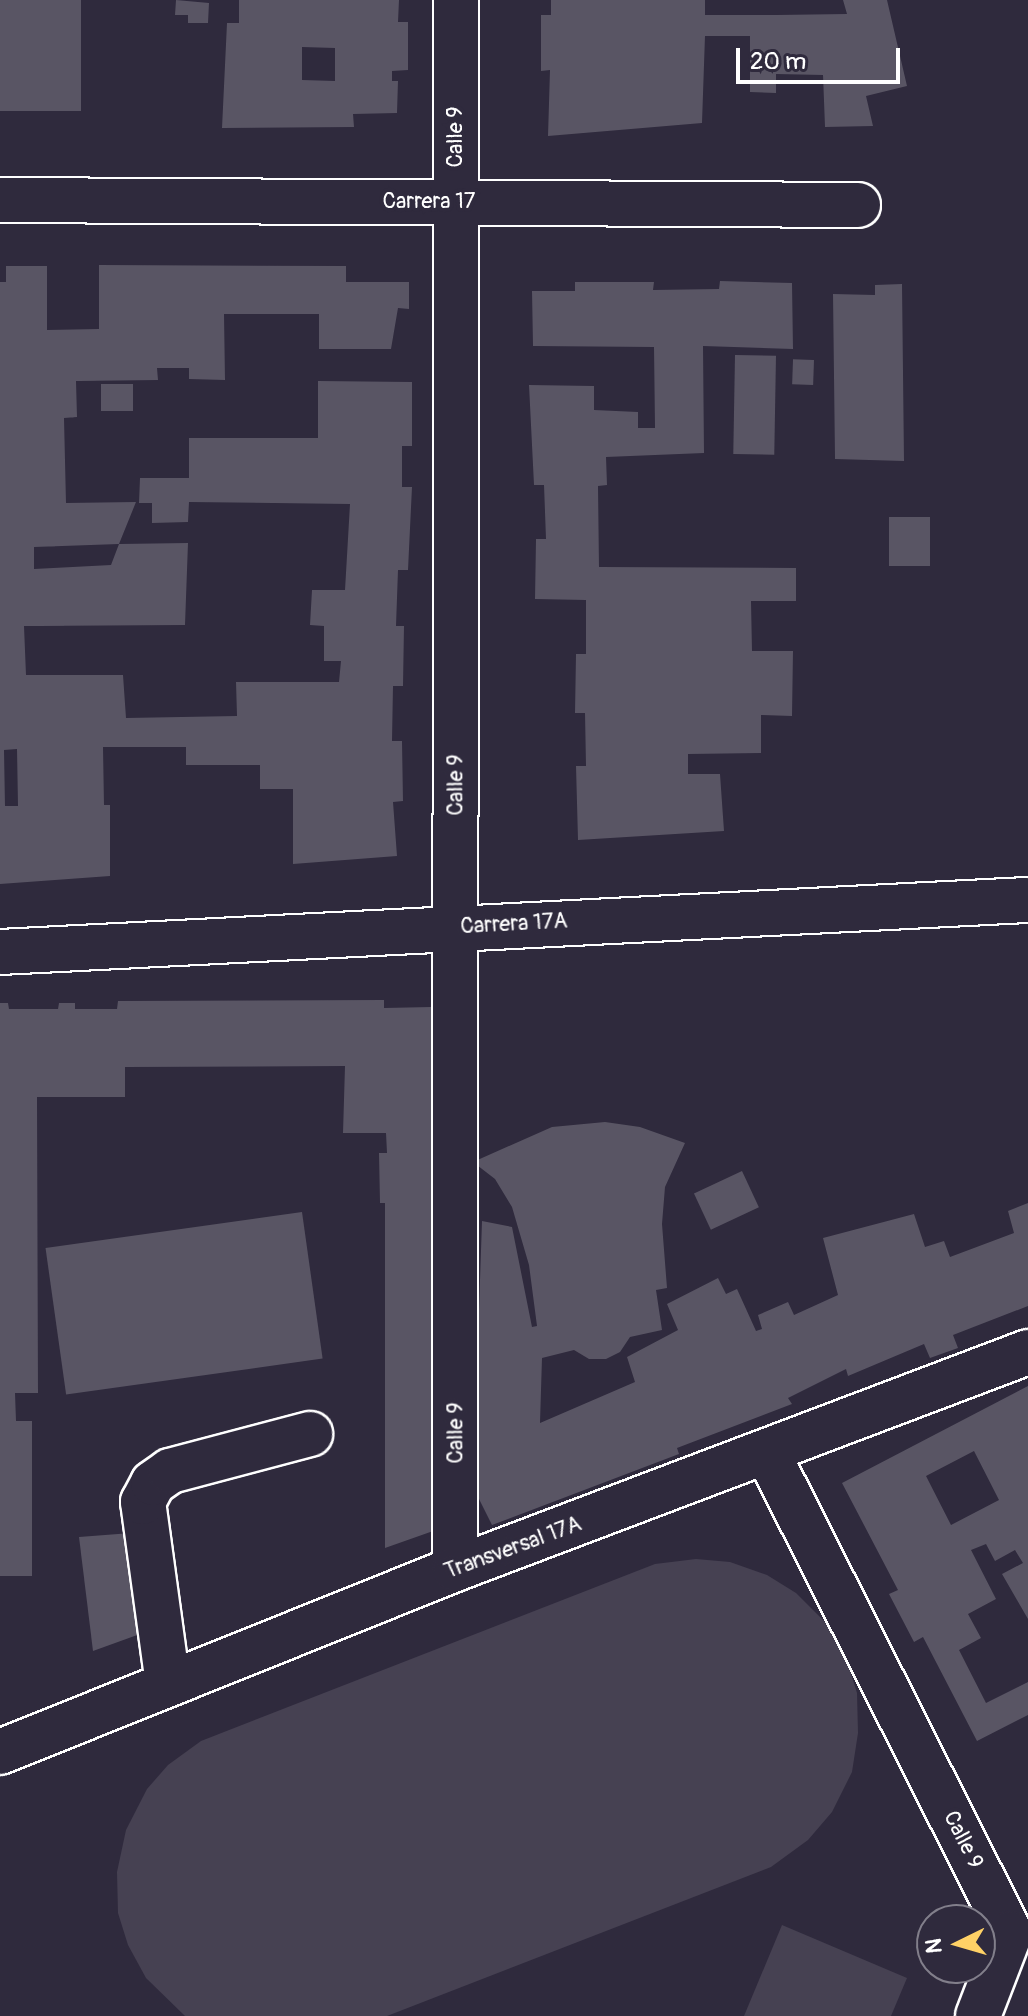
<!DOCTYPE html>
<style>
body{margin:0}
#map{position:relative;width:1028px;height:2016px;overflow:hidden;background:#2f2a3d;font-family:Pangolin,sans-serif}
div>[style]{position:absolute}
[style*='--x']{left:calc(var(--x)*1px);top:calc(var(--y)*1px);width:calc(var(--w)*1px);rotate:calc(var(--a)*1deg)}
.green>*{inset:0;background:#464152}
.building>*{inset:0;background:#595564;transform-origin:0 0}
.roads{filter:drop-shadow(2px 0 #fff) drop-shadow(-2px 0 #fff) drop-shadow(0 2px #fff) drop-shadow(0 -2px #fff)}
.minor>*{height:44px;margin:-22px;padding:0 22px;transform-origin:22px;border-radius:22px;background:#2f2a3d}
span{translate:-50% -50%;white-space:nowrap;text-align:center;line-height:1.15;-webkit-text-stroke:8px #2f2a3d;paint-order:stroke}
.street-label{font-size:22px;color:#fff}
.north{position:absolute;left:916px;top:1904px;width:80px;height:80px;box-sizing:border-box;background:#2f2a3d;border:2px solid #827f8b;border-radius:50%;rotate:265deg;font-size:22px;font-weight:700;line-height:32px;text-align:center;color:#fff}
.north::after{content:'';display:block;margin:auto;width:28px;height:36px;background:#ffd166;clip-path:polygon(50% 0,100% 100%,50% 72%,0 100%)}
.scale{position:absolute;left:736px;top:48px;width:164px;height:36px;box-sizing:border-box;border:4px solid #fff;border-top:0;padding-left:10px;font-size:24px;line-height:28px;white-space:nowrap;color:#fff;-webkit-text-stroke:6px #2f2a3d;paint-order:stroke}
</style>
<div id="map">
<div class="green">
<i style="clip-path:polygon(696px 1559px,730px 1562px,767px 1575px,796px 1593px,825px 1622px,846px 1658px,857px 1693px,858px 1733px,852px 1772px,832px 1812px,808px 1840px,771px 1867px,387px 2016px,185px 2016px,146px 1978px,128px 1945px,118px 1913px,117px 1872px,126px 1830px,147px 1789px,168px 1765px,201px 1741px,655px 1564px)"></i>
<i style="clip-path:polygon(782px 1925px,907px 1978px,891px 2016px,744px 2016px)"></i>
</div>
<div class="building">
<i style="left:0;top:0;width:81px;height:111px"></i>
<i style="clip-path:polygon(176px 0,209px 3px,208px 23px,188px 23px,188px 15px,175px 15px)"></i>
<i style="clip-path:polygon(evenodd,239px 0,399px 0,398px 22px,408px 22px,408px 70px,392px 71px,392px 81px,398px 81px,397px 113px,353px 114px,354px 127px,222px 128px,227px 23px,239px 23px,239px 0,302px 47px,335px 48px,335px 81px,302px 80px,302px 47px)"></i>
<i style="clip-path:polygon(551px 0,705px 0,705px 15px,776px 15px,847px 14px,843px 0,887px 0,907px 86px,866px 96px,873px 126px,825px 127px,823px 75px,776px 74px,776px 93px,750px 92px,750px 36px,705px 36px,702px 123px,548px 136px,550px 70px,541px 71px,541px 15px,551px 15px)"></i>
<i style="clip-path:polygon(evenodd,99px 265px,346px 266px,346px 282px,409px 282px,409px 309px,398px 308px,391px 349px,319px 349px,319px 314px,224px 314px,225px 380px,189px 379px,189px 368px,157px 368px,158px 380px,76px 381px,77px 417px,64px 418px,66px 503px,136px 502px,119px 544px,34px 547px,34px 569px,111px 565px,119px 544px,188px 543px,185px 625px,24px 626px,26px 675px,123px 675px,126px 718px,237px 716px,236px 682px,339px 682px,341px 661px,324px 661px,324px 626px,310px 625px,312px 590px,345px 590px,350px 504px,189px 502px,188px 522px,152px 523px,152px 503px,139px 503px,140px 478px,189px 478px,189px 438px,318px 438px,318px 381px,412px 382px,412px 446px,402px 446px,402px 487px,412px 487px,408px 570px,398px 570px,396px 626px,404px 626px,403px 686px,393px 686px,392px 741px,402px 741px,403px 801px,393px 802px,397px 856px,293px 864px,293px 789px,260px 789px,260px 765px,186px 765px,186px 747px,103px 747px,104px 805px,110px 805px,110px 876px,0 884px,0 282px,6px 282px,6px 266px,47px 266px,47px 330px,99px 329px,99px 265px,17px 749px,18px 806px,5px 806px,4px 750px,17px 749px)"></i>
<i style="clip-path:polygon(720px 281px,792px 283px,793px 349px,703px 346px,704px 453px,606px 457px,607px 485px,598px 486px,599px 567px,796px 568px,796px 601px,751px 601px,752px 651px,793px 651px,792px 716px,761px 715px,761px 753px,688px 754px,688px 774px,720px 774px,724px 831px,578px 840px,576px 766px,586px 766px,585px 713px,575px 713px,576px 654px,586px 654px,586px 600px,535px 599px,536px 539px,546px 539px,544px 485px,534px 485px,529px 385px,594px 386px,594px 410px,638px 412px,638px 428px,655px 428px,654px 347px,533px 346px,532px 291px,575px 291px,575px 282px,654px 282px,653px 290px,719px 289px)"></i>
<i style="clip-path:polygon(902px 284px,904px 461px,835px 459px,833px 294px,875px 295px,875px 285px)"></i>
<i style="left:735px;top:355px;width:41px;height:99px;rotate:1deg"></i>
<i style="left:814px;top:360px;width:25px;height:21px;rotate:92deg"></i>
<i style="left:101px;top:384px;width:32px;height:27px"></i>
<i style="left:889px;top:517px;width:41px;height:49px"></i>
<i style="clip-path:polygon(384px 1000px,384px 1008px,431px 1007px,436px 1530px,385px 1548px,385px 1203px,380px 1203px,379px 1153px,387px 1153px,386px 1133px,343px 1133px,345px 1066px,125px 1067px,125px 1097px,37px 1097px,38px 1393px,15px 1393px,16px 1421px,32px 1421px,32px 1576px,0 1576px,0 1003px,8px 1003px,9px 1009px,58px 1009px,59px 1003px,75px 1003px,75px 1009px,117px 1009px,118px 1001px)"></i>
<i style="clip-path:polygon(605px 1122px,640px 1127px,685px 1143px,665px 1187px,662px 1224px,667px 1288px,656px 1290px,662px 1330px,630px 1337px,620px 1352px,606px 1359px,589px 1359px,574px 1350px,542px 1358px,540px 1423px,635px 1382px,627px 1357px,678px 1330px,667px 1304px,718px 1278px,726px 1294px,737px 1289px,756px 1331px,762px 1329px,758px 1315px,788px 1302px,794px 1315px,838px 1295px,823px 1238px,914px 1214px,925px 1247px,944px 1241px,950px 1257px,1014px 1233px,1008px 1211px,1028px 1203px,1028px 1306px,953px 1335px,958px 1348px,930px 1358px,924px 1344px,848px 1376px,846px 1369px,788px 1398px,792px 1404px,677px 1448px,679px 1454px,492px 1525px,473px 1487px,482px 1221px,512px 1227px,532px 1327px,537px 1326px,529px 1265px,512px 1207px,495px 1179px,473px 1162px,552px 1127px)"></i>
<i style="left:742px;top:1171px;width:40px;height:53px;rotate:65deg"></i>
<i style="left:302px;top:1212px;width:148px;height:259px;rotate:82deg"></i>
<i style="clip-path:polygon(evenodd,1028px 1386px,1028px 1619px,1002px 1574px,1023px 1563px,1015px 1550px,995px 1561px,986px 1544px,971px 1550px,996px 1599px,968px 1614px,981px 1638px,959px 1650px,986px 1703px,1028px 1682px,1028px 1715px,977px 1741px,923px 1637px,914px 1642px,889px 1594px,898px 1590px,842px 1483px,1028px 1386px,974px 1451px,999px 1500px,951px 1525px,926px 1476px,974px 1451px)"></i>
<i style="clip-path:polygon(131px 1533px,140px 1634px,93px 1651px,79px 1537px)"></i>
</div>
<div class="roads">
<div class="minor">
<i style="--x:0;--y:200;--w:858;--a:0.33"></i>
<i style="--x:0;--y:952;--w:1029;--a:-2.9"></i>
<i style="--x:768;--y:1454;--w:537;--a:63.2"></i>
<i style="--x:1010;--y:1933;--w:89;--a:111.1"></i>
<i style="--x:455;--y:1569;--w:1569;--a:-89.96"></i>
<i style="--x:168;--y:1684;--w:184;--a:-97.8"></i>
<i style="--x:143;--y:1502;--w:21;--a:-62"></i>
<i style="--x:153;--y:1483;--w:21;--a:-35"></i>
<i style="--x:170;--y:1471;--w:145;--a:-14.8"></i>
<i style="--x:0;--y:1752;--w:490;--a:-21.9"></i>
<i style="--x:455;--y:1569;--w:613;--a:-20.74"></i>
</div>
</div>
<div class="street-label">
<span style="left:456px;top:137px;rotate:-90deg">Calle 9</span>
<span style="left:429px;top:202px">Carrera 17</span>
<span style="left:456px;top:785px;rotate:-90deg">Calle 9</span>
<span style="left:514px;top:924px;rotate:-3deg">Carrera 17A</span>
<span style="left:456px;top:1433px;rotate:-90deg">Calle 9</span>
<span style="left:513px;top:1548px;rotate:-20deg">Transversal 17A</span>
<span style="left:963px;top:1840px;rotate:63deg">Calle 9</span>
</div>
<div class="north">N</div>
<div class="scale">20 m</div>
</div>
